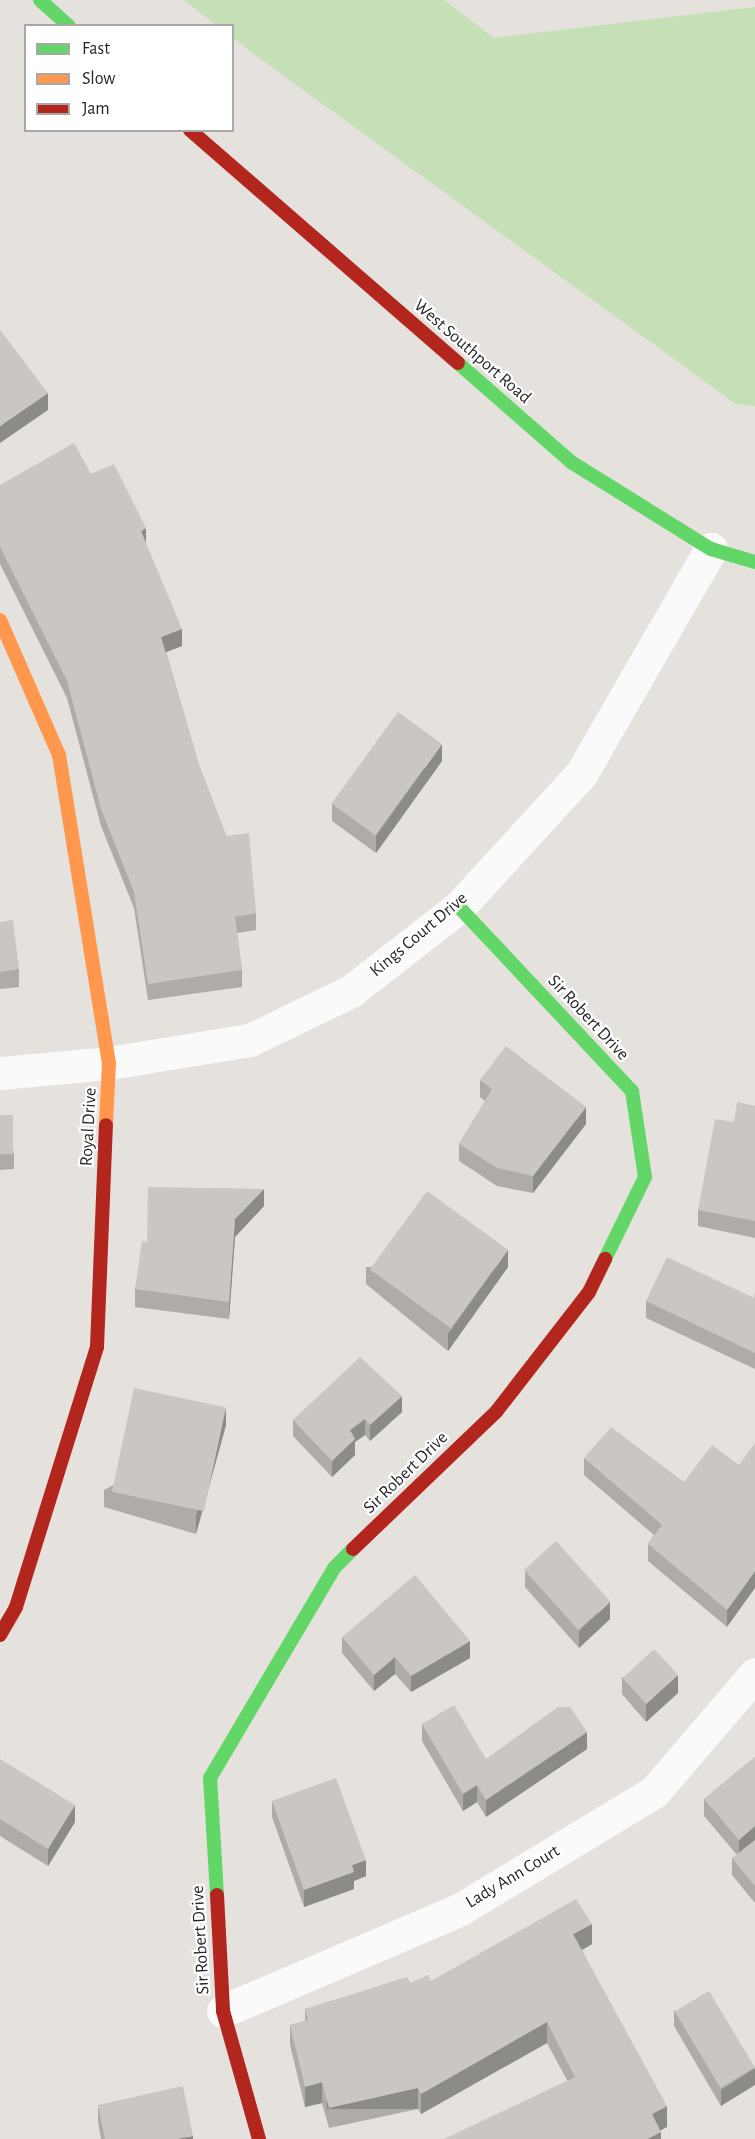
<!DOCTYPE html>
<style>
body{margin:0}
#map{position:relative;width:755px;height:2139px;overflow:hidden;background:#e5e1dc;font-family:"Alegreya Sans",sans-serif}
div>[style]{position:absolute}
[style*='--x']{left:calc(var(--x)*1px);top:calc(var(--y)*1px);width:calc(var(--w)*1px);rotate:calc(var(--a)*1deg)}
.green>*{inset:0;background:#c5dfb6}
.street>*{height:33px;margin:-16.5px;padding:0 16.5px;transform-origin:16.5px;border-radius:16.5px;background:#fbfafa}
.fast>*{height:14px;margin:-7px;padding:0 7px;transform-origin:7px;border-radius:7px;background:#63d668}
.slow>*{height:14px;margin:-7px;padding:0 7px;transform-origin:7px;border-radius:7px;background:#ff974d}
.jam>*{height:14px;margin:-7px;padding:0 7px;transform-origin:7px;border-radius:7px;background:#b3261e}
.wall>*{inset:0;background:#aeaba8}
.shaded-wall>*{inset:0;background:#8d8b88;transform-origin:0 0}
.building>*{inset:0;background:#cac7c3;transform-origin:0 0}
span{translate:-50% -50%;white-space:nowrap;text-align:center;line-height:1.15;-webkit-text-stroke:4.5px #fff;paint-order:stroke}
.street-label{font-size:18px;color:#262626}
.legend{position:absolute;left:24px;top:24px;width:210px;height:108px;box-sizing:border-box;background:#fff;border:2px solid #a8a8a8;margin:0;padding:8px 10px;list-style:none;font-size:18px;color:#262626}
.legend li{display:flex;align-items:center;gap:12px;height:30px}
.legend b{width:30px;border:2px solid #a8a8a8}
</style>
<div id="map">
<div class="green">
<i style="clip-path:polygon(184px 0,444px 0,494px 38px,755px 7px,755px 406px,736px 404px,248px 50px,233px 38px,232px 26px,216px 25px)"></i>
</div>
<div class="street">
<i style="--x:0;--y:1073;--w:109;--a:-5.2"></i>
<i style="--x:109;--y:1063;--w:143;--a:-9.3"></i>
<i style="--x:250;--y:1040;--w:112;--a:-25.9"></i>
<i style="--x:351;--y:991;--w:137;--a:-37.9"></i>
<i style="--x:459;--y:907;--w:180;--a:-47.5"></i>
<i style="--x:581;--y:774;--w:260;--a:-60"></i>
<i style="--x:223;--y:2011;--w:257;--a:-23.2"></i>
<i style="--x:459;--y:1910;--w:228;--a:-31.2"></i>
<i style="--x:654;--y:1792;--w:155;--a:-49.4"></i>
</div>
<div class="fast">
<i style="--x:40;--y:0;--w:39;--a:42"></i>
<i style="--x:458;--y:363;--w:150;--a:41.2"></i>
<i style="--x:571;--y:462;--w:165;--a:31.9"></i>
<i style="--x:711;--y:549;--w:46;--a:16.5"></i>
<i style="--x:459;--y:907;--w:253;--a:46.8"></i>
<i style="--x:632;--y:1091;--w:87;--a:81.4"></i>
<i style="--x:645;--y:1177;--w:91;--a:116"></i>
<i style="--x:217;--y:1895;--w:117;--a:-93.4"></i>
<i style="--x:210;--y:1778;--w:245;--a:-59.4"></i>
<i style="--x:335;--y:1567;--w:25;--a:-45"></i>
</div>
<div class="slow">
<i style="--x:0;--y:620;--w:147;--a:66.4"></i>
<i style="--x:59;--y:755;--w:312;--a:80.8"></i>
<i style="--x:109;--y:1063;--w:62;--a:92.8"></i>
</div>
<div class="jam">
<i style="--x:190;--y:130;--w:355;--a:41"></i>
<i style="--x:353;--y:1549;--w:198;--a:-43.8"></i>
<i style="--x:496;--y:1412;--w:152;--a:-52.2"></i>
<i style="--x:589;--y:1292;--w:37;--a:-64"></i>
<i style="--x:0;--y:1635;--w:32;--a:-60"></i>
<i style="--x:16;--y:1607;--w:272;--a:-72.7"></i>
<i style="--x:97;--y:1347;--w:222;--a:-87.7"></i>
<i style="--x:217;--y:1895;--w:116;--a:87"></i>
<i style="--x:223;--y:2011;--w:133;--a:74.3"></i>
</div>
<div class="wall">
<i style="clip-path:polygon(91px 474px,146px 544px,182px 646px,166px 652px,199px 765px,256px 913px,256px 930px,237px 933px,242px 970px,242px 987px,148px 1000px,134px 908px,101px 826px,67px 698px,0 564px,0 485px)"></i>
<i style="clip-path:polygon(442px 761px,376px 853px,332px 821px,332px 804px)"></i>
<i style="clip-path:polygon(0 922px,19px 969px,19px 987px,0 989px)"></i>
<i style="clip-path:polygon(480px 1080px,586px 1124px,533px 1193px,497px 1186px,459px 1161px,459px 1144px,485px 1101px,480px 1097px)"></i>
<i style="clip-path:polygon(755px 1106px,755px 1238px,698px 1226px,698px 1210px,734px 1122px)"></i>
<i style="clip-path:polygon(0 1115px,14px 1153px,14px 1169px,0 1170px)"></i>
<i style="clip-path:polygon(264px 1206px,235px 1237px,229px 1319px,135px 1307px,135px 1289px,147px 1242px)"></i>
<i style="clip-path:polygon(366px 1267px,508px 1267px,448px 1351px,366px 1284px)"></i>
<i style="clip-path:polygon(755px 1293px,755px 1369px,646px 1318px,646px 1301px,754px 1298px)"></i>
<i style="clip-path:polygon(402px 1412px,370px 1441px,365px 1435px,355px 1442px,355px 1455px,332px 1477px,293px 1436px,293px 1420px)"></i>
<i style="clip-path:polygon(226px 1425px,196px 1534px,104px 1507px,104px 1490px)"></i>
<i style="clip-path:polygon(584px 1458px,684px 1482px,739px 1465px,727px 1627px,648px 1561px,648px 1544px,654px 1535px,584px 1475px)"></i>
<i style="clip-path:polygon(525px 1571px,610px 1619px,579px 1648px,525px 1587px)"></i>
<i style="clip-path:polygon(342px 1637px,470px 1658px,411px 1692px,395px 1674px,374px 1691px,342px 1653px)"></i>
<i style="clip-path:polygon(622px 1677px,678px 1693px,646px 1722px,622px 1694px)"></i>
<i style="clip-path:polygon(422px 1724px,486px 1759px,587px 1749px,486px 1817px,477px 1802px,463px 1811px,422px 1741px)"></i>
<i style="clip-path:polygon(755px 1757px,755px 1903px,732px 1875px,732px 1858px,737px 1855px,704px 1816px,704px 1799px)"></i>
<i style="clip-path:polygon(0 1759px,75px 1822px,48px 1866px,0 1836px)"></i>
<i style="clip-path:polygon(272px 1801px,366px 1876px,354px 1881px,354px 1889px,304px 1907px,272px 1817px)"></i>
<i style="clip-path:polygon(592px 1944px,582px 1950px,667px 2127px,660px 2130px,661px 2139px,567px 2080px,547px 2043px,421px 2114px,418px 2109px,329px 2128px,322px 2103px,305px 2107px,290px 2045px,290px 2025px,305px 2021px,305px 2009px,410px 1983px,431px 1981px)"></i>
<i style="clip-path:polygon(674px 2010px,755px 2067px,721px 2106px,674px 2026px)"></i>
<i style="clip-path:polygon(98px 2105px,193px 2139px,101px 2139px,98px 2122px)"></i>
</div>
<div class="shaded-wall">
<i style="clip-path:polygon(48px 393px,48px 410px,0 443px,0 426px)"></i>
<i style="clip-path:polygon(146px 528px,146px 545px,141px 531px)"></i>
<i style="clip-path:polygon(182px 629px,182px 646px,161px 654px,161px 637px)"></i>
<i style="clip-path:polygon(442px 744px,442px 761px,376px 853px,376px 836px)"></i>
<i style="clip-path:polygon(586px 1107px,586px 1124px,533px 1193px,533px 1176px)"></i>
<i style="clip-path:polygon(264px 1189px,264px 1206px,235px 1237px,229px 1319px,229px 1302px,235px 1219px)"></i>
<i style="clip-path:polygon(508px 1250px,508px 1267px,448px 1351px,448px 1334px)"></i>
<i style="clip-path:polygon(402px 1396px,402px 1412px,370px 1441px,370px 1425px)"></i>
<i style="clip-path:polygon(226px 1408px,226px 1425px,196px 1534px,196px 1516px)"></i>
<i style="clip-path:polygon(365px 1419px,365px 1435px,355px 1442px,355px 1455px,332px 1477px,332px 1461px,350px 1430px)"></i>
<i style="clip-path:polygon(755px 1571px,755px 1588px,727px 1627px,727px 1610px)"></i>
<i style="clip-path:polygon(610px 1602px,610px 1619px,579px 1648px,579px 1631px)"></i>
<i style="clip-path:polygon(470px 1641px,470px 1658px,411px 1692px,411px 1676px)"></i>
<i style="clip-path:polygon(395px 1657px,395px 1674px,374px 1691px,374px 1675px)"></i>
<i style="clip-path:polygon(678px 1675px,678px 1693px,646px 1722px,646px 1704px)"></i>
<i style="clip-path:polygon(587px 1732px,587px 1749px,486px 1817px,486px 1800px)"></i>
<i style="clip-path:polygon(477px 1785px,477px 1802px,463px 1811px,463px 1794px)"></i>
<i style="clip-path:polygon(75px 1805px,75px 1822px,48px 1866px,48px 1849px)"></i>
<i style="clip-path:polygon(755px 1826px,755px 1843px,739px 1857px,739px 1840px)"></i>
<i style="clip-path:polygon(366px 1860px,366px 1876px,354px 1881px,354px 1889px,304px 1907px,304px 1890px,352px 1865px)"></i>
<i style="clip-path:polygon(592px 1924px,592px 1944px,573px 1955px,573px 1934px)"></i>
<i style="clip-path:polygon(547px 2022px,547px 2043px,421px 2114px,421px 2094px)"></i>
<i style="clip-path:polygon(755px 2068px,755px 2085px,721px 2106px,721px 2090px)"></i>
<i style="clip-path:polygon(322px 2082px,322px 2103px,305px 2107px,305px 2087px)"></i>
<i style="left:418px;top:2088px;width:21px;height:91px;rotate:90deg"></i>
<i style="clip-path:polygon(667px 2106px,667px 2127px,652px 2135px,652px 2114px)"></i>
<i style="clip-path:polygon(661px 2132px,661px 2139px,647px 2139px)"></i>
<i style="clip-path:polygon(193px 2136px,193px 2139px,177px 2139px)"></i>
</div>
<div class="building">
<i style="clip-path:polygon(0 330px,48px 393px,0 426px)"></i>
<i style="clip-path:polygon(74px 443px,91px 474px,114px 464px,146px 528px,141px 531px,182px 629px,161px 637px,199px 765px,226px 836px,249px 833px,256px 913px,235px 917px,242px 970px,148px 984px,134px 892px,101px 809px,67px 681px,0 547px,0 485px)"></i>
<i style="left:398px;top:712px;width:54px;height:113px;rotate:36deg"></i>
<i style="clip-path:polygon(13px 920px,19px 969px,0 972px,0 922px)"></i>
<i style="clip-path:polygon(506px 1046px,586px 1107px,533px 1176px,497px 1168px,459px 1144px,492px 1089px,480px 1080px)"></i>
<i style="clip-path:polygon(737px 1102px,755px 1106px,755px 1221px,698px 1210px,715px 1119px,734px 1122px)"></i>
<i style="left:0;top:1115px;width:13px;height:39px"></i>
<i style="clip-path:polygon(148px 1187px,264px 1189px,235px 1219px,229px 1302px,135px 1289px,142px 1241px,147px 1242px)"></i>
<i style="left:427px;top:1191px;width:100px;height:97px;rotate:36deg"></i>
<i style="clip-path:polygon(667px 1257px,754px 1298px,755px 1293px,755px 1353px,646px 1301px)"></i>
<i style="clip-path:polygon(360px 1357px,402px 1396px,370px 1425px,365px 1419px,350px 1430px,355px 1439px,332px 1461px,293px 1420px)"></i>
<i style="left:134px;top:1388px;width:94px;height:106px;rotate:12deg"></i>
<i style="clip-path:polygon(611px 1427px,684px 1482px,712px 1445px,739px 1465px,755px 1443px,755px 1571px,727px 1610px,648px 1544px,662px 1525px,584px 1458px)"></i>
<i style="left:556px;top:1541px;width:81px;height:43px;rotate:48deg"></i>
<i style="clip-path:polygon(415px 1575px,470px 1641px,411px 1676px,395px 1657px,374px 1675px,342px 1637px)"></i>
<i style="left:654px;top:1649px;width:35px;height:43px;rotate:47deg"></i>
<i style="clip-path:polygon(454px 1705px,486px 1759px,558px 1707px,570px 1707px,587px 1732px,486px 1800px,477px 1785px,463px 1794px,422px 1724px)"></i>
<i style="clip-path:polygon(755px 1757px,755px 1826px,739px 1840px,704px 1799px)"></i>
<i style="clip-path:polygon(0 1759px,75px 1805px,48px 1849px,0 1819px)"></i>
<i style="clip-path:polygon(336px 1778px,366px 1860px,352px 1865px,354px 1872px,304px 1890px,272px 1801px)"></i>
<i style="clip-path:polygon(755px 1840px,755px 1886px,732px 1858px)"></i>
<i style="clip-path:polygon(576px 1899px,592px 1924px,573px 1934px,667px 2106px,652px 2114px,661px 2132px,647px 2139px,444px 2139px,575px 2077px,547px 2022px,421px 2094px,418px 2088px,329px 2108px,322px 2082px,305px 2087px,290px 2025px,308px 2020px,305px 2009px,407px 1977px,410px 1983px,428px 1975px,431px 1981px)"></i>
<i style="left:709px;top:1991px;width:89px;height:40px;rotate:59deg"></i>
<i style="clip-path:polygon(183px 2086px,193px 2136px,177px 2139px,105px 2139px,98px 2105px)"></i>
</div>
<div class="street-label">
<span style="left:472px;top:352px;rotate:41deg">West Southport Road</span>
<span style="left:419px;top:935px;rotate:-40deg">Kings Court Drive</span>
<span style="left:588px;top:1018px;rotate:47deg">Sir Robert Drive</span>
<span style="left:89px;top:1127px;rotate:-87deg">Royal Drive</span>
<span style="left:406px;top:1473px;rotate:-44deg">Sir Robert Drive</span>
<span style="left:513px;top:1877px;rotate:-31deg">Lady Ann Court</span>
<span style="left:201px;top:1940px;rotate:-93deg">Sir Robert Drive</span>
</div>
<ul class="legend">
<li><b style="height:8px;background:#63d668"></b>Fast</li>
<li><b style="height:8px;background:#ff974d"></b>Slow</li>
<li><b style="height:8px;background:#b3261e"></b>Jam</li>
</ul>
</div>
